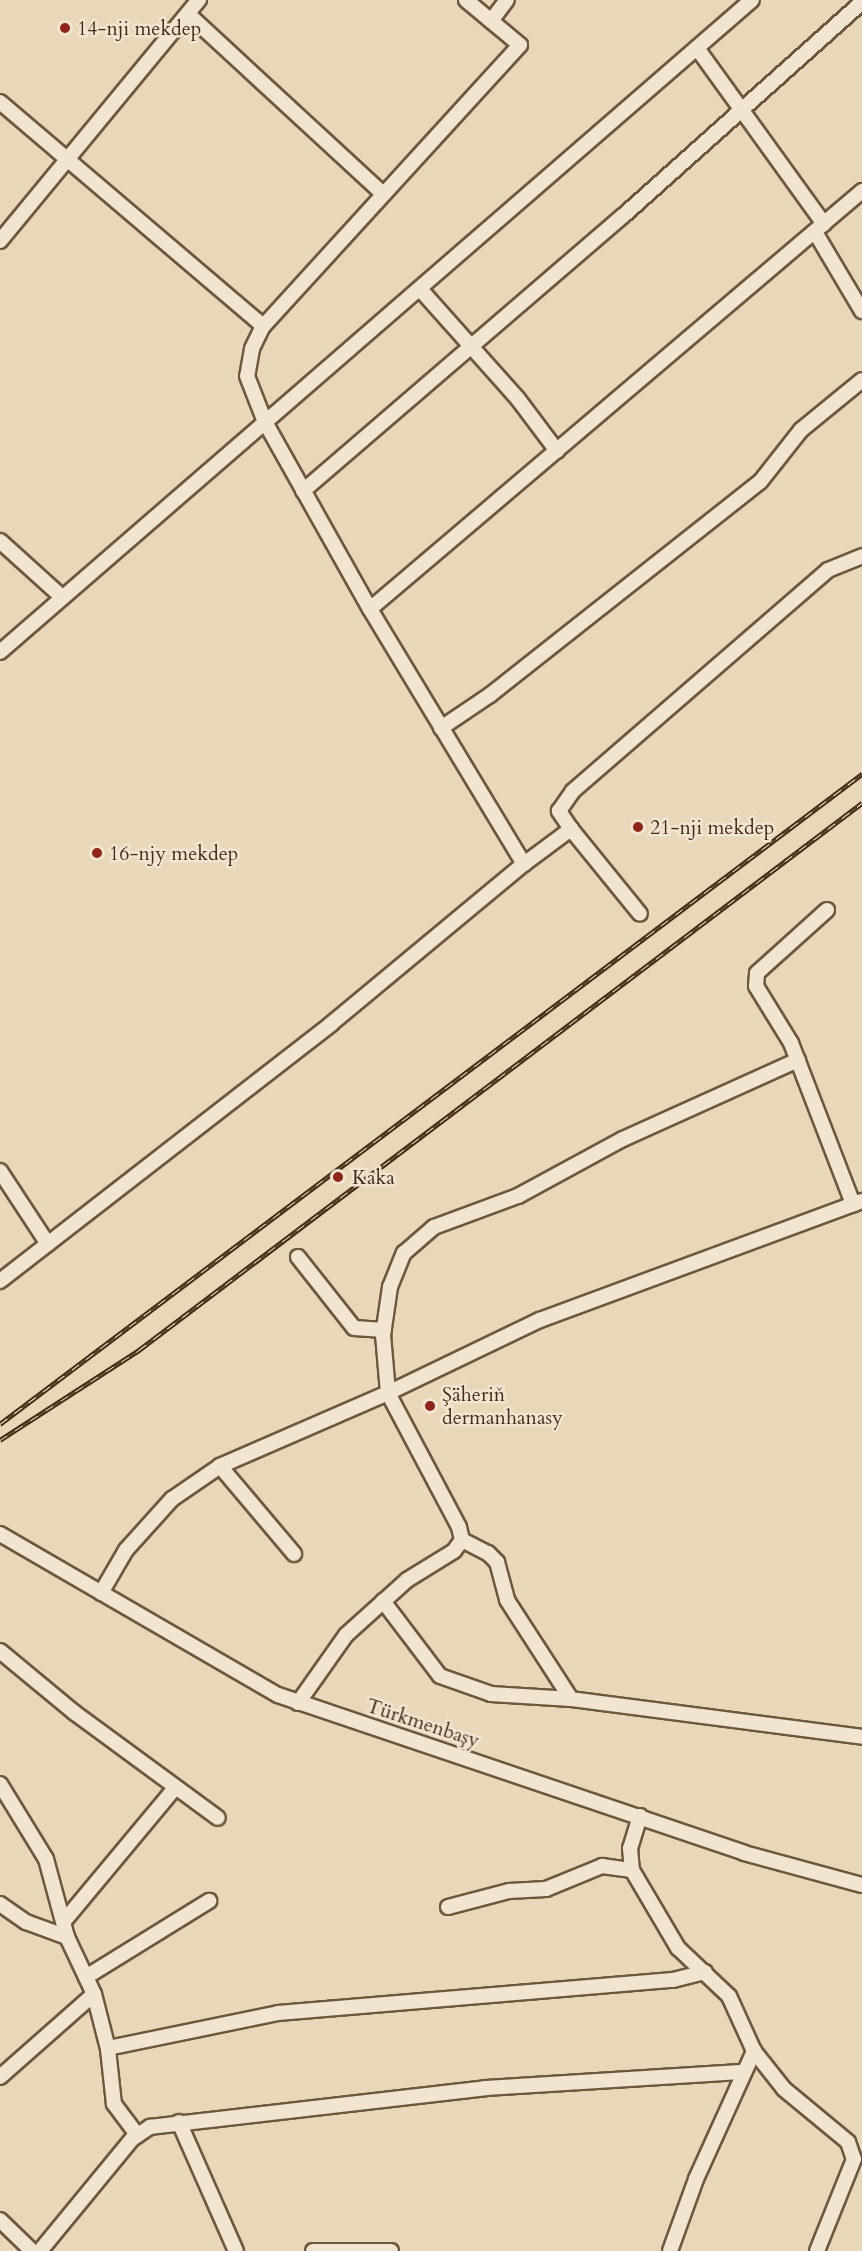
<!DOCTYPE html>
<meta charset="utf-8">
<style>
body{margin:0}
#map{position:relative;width:862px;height:2251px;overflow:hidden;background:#e9d7ba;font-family:Cardo,serif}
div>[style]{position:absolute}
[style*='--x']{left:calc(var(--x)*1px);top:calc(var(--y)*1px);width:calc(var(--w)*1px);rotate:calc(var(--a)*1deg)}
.roads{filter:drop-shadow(2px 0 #6d583e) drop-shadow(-2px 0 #6d583e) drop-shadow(0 2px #6d583e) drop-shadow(0 -2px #6d583e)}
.minor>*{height:14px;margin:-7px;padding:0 7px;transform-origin:7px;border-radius:7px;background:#f1e5d2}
.rail>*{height:5px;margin-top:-2.5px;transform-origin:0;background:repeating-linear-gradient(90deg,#f1e5d2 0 9px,#442d15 0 18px);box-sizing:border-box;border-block:2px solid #442d15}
.dots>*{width:16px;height:16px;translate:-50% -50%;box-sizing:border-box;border:3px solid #f1e5d2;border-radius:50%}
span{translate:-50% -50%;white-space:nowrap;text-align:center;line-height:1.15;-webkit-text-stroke:5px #f1e5d2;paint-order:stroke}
.poi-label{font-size:20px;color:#442d15}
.left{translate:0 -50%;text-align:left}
.street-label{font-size:20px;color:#442d15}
</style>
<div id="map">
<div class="roads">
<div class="minor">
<i style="--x:466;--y:0;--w:70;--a:39.8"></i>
<i style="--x:520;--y:45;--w:381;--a:132.4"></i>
<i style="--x:263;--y:326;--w:25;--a:116"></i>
<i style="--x:252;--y:349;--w:27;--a:100"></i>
<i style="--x:247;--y:376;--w:49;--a:68.6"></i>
<i style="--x:265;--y:422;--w:214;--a:60.7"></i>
<i style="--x:370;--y:609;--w:298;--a:58.9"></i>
<i style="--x:188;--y:14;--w:265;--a:42.7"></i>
<i style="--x:491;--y:21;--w:26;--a:-53"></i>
<i style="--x:697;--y:48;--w:217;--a:54.2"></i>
<i style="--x:0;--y:102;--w:345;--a:40.4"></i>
<i style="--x:815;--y:232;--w:92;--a:59.3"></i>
<i style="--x:0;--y:241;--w:313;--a:-50.5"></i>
<i style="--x:420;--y:289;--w:147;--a:48.3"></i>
<i style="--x:518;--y:399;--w:65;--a:53.1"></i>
<i style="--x:303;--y:491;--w:423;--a:-40.7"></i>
<i style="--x:624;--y:215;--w:319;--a:-41.8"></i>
<i style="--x:0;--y:541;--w:84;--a:42.1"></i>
<i style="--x:370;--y:609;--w:646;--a:-40.35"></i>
<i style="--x:0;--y:652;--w:995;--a:-40.93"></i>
<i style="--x:441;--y:728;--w:59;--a:-34"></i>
<i style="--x:490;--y:695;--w:344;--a:-38.3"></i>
<i style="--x:760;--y:482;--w:66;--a:-51.7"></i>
<i style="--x:801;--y:430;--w:79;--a:-39.3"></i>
<i style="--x:571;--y:829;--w:22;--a:-124"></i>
<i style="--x:559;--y:811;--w:24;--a:-55"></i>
<i style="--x:573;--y:791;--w:337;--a:-40.9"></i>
<i style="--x:828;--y:570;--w:37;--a:-22"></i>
<i style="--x:827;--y:910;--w:94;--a:138"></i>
<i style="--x:757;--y:973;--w:13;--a:94"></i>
<i style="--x:756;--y:986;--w:67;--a:58.4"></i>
<i style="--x:791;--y:1043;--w:173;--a:68.9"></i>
<i style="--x:0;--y:1171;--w:87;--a:56.7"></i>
<i style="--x:298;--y:1257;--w:90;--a:51.7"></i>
<i style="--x:354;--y:1328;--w:30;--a:4"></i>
<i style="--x:0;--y:1281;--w:419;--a:-37.8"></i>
<i style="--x:331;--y:1024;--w:251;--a:-39.7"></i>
<i style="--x:524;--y:864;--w:59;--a:-36.7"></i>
<i style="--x:571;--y:829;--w:109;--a:50.9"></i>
<i style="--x:220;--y:1466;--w:115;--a:49.9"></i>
<i style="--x:0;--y:1534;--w:321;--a:30.1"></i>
<i style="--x:278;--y:1695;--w:492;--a:18.7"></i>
<i style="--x:744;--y:1853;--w:122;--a:15.2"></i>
<i style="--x:462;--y:1540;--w:29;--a:27"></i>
<i style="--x:488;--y:1553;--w:13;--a:45"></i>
<i style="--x:497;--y:1562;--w:39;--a:75"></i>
<i style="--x:507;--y:1600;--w:118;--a:57.1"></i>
<i style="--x:101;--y:1593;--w:50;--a:-59.8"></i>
<i style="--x:126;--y:1550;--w:69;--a:-48"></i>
<i style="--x:172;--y:1499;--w:58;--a:-34.5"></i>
<i style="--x:220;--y:1466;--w:183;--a:-23.5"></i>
<i style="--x:388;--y:1393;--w:169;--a:-25.7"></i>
<i style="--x:540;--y:1320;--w:343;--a:-20.3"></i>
<i style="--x:383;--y:1601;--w:94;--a:52.8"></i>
<i style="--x:440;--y:1676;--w:54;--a:19.4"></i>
<i style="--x:491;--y:1694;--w:80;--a:3.6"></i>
<i style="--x:571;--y:1699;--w:293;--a:7.4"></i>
<i style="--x:0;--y:1651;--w:97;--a:39.6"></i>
<i style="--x:75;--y:1713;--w:177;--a:36.3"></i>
<i style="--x:298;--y:1703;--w:83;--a:-54.8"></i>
<i style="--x:346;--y:1635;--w:82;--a:-42"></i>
<i style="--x:407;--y:1580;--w:55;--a:-31.7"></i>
<i style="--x:454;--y:1551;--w:14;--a:-54"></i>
<i style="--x:462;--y:1540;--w:13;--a:-103"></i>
<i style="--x:459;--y:1527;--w:152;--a:-117.9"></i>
<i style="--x:388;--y:1393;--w:58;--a:-94.9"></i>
<i style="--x:383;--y:1335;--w:49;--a:-81.7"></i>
<i style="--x:390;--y:1287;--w:37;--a:-68"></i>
<i style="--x:404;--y:1253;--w:40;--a:-41"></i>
<i style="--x:434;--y:1227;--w:90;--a:-20.3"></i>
<i style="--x:518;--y:1196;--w:119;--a:-28.5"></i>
<i style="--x:623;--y:1139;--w:192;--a:-24.3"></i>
<i style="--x:0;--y:1784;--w:88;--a:58.5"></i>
<i style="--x:46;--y:1859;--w:81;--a:74.9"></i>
<i style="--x:67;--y:1937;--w:63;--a:64.7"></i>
<i style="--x:94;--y:1994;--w:57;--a:75.7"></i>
<i style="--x:108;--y:2049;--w:55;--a:83.8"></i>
<i style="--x:114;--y:2104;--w:39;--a:53"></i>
<i style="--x:640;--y:1816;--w:34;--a:107"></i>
<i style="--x:630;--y:1848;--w:22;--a:85"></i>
<i style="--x:632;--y:1870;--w:91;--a:59.5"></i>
<i style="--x:678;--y:1948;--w:70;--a:43.3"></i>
<i style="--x:729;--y:1996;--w:60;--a:65.6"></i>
<i style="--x:754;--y:2051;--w:48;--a:51.7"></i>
<i style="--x:784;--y:2089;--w:83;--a:39.6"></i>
<i style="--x:848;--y:2142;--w:18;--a:71"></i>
<i style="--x:854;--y:2159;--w:99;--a:111.9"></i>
<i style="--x:0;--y:1904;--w:32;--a:35"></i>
<i style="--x:26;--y:1922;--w:44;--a:20.1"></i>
<i style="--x:448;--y:1907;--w:63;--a:-14.7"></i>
<i style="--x:509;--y:1891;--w:37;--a:-3"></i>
<i style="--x:546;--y:1889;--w:61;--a:-22.3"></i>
<i style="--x:602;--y:1866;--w:30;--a:8"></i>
<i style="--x:65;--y:1920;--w:170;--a:-50.2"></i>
<i style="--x:86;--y:1977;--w:145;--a:-31.7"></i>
<i style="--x:108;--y:2048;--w:174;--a:-11.6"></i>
<i style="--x:278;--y:2013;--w:396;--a:-4.8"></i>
<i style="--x:673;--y:1980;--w:33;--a:-14"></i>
<i style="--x:0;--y:2077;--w:125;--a:-41.4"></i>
<i style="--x:179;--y:2122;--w:141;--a:66.2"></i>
<i style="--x:0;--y:2220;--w:45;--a:44.1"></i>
<i style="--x:40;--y:2251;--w:145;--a:-50.6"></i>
<i style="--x:132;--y:2139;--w:22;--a:-34"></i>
<i style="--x:150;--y:2127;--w:337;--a:-6.6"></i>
<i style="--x:485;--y:2088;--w:257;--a:-3.6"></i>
<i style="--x:313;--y:2251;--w:78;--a:0"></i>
<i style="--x:670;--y:2251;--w:77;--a:-70.1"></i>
<i style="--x:696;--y:2179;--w:141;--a:-65.6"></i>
</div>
</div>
<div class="rail">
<i style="--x:0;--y:1424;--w:1080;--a:-37.02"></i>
<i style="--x:0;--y:1440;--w:166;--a:-32.9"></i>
<i style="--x:139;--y:1350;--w:907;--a:-37.11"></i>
</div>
<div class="dots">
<i style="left:65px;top:28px;background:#8f2418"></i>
<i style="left:638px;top:827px;background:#8f2418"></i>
<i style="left:97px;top:853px;background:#8f2418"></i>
<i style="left:338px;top:1177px;background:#8f2418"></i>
<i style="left:430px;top:1406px;background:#8f2418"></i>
</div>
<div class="poi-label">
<span class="left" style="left:77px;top:28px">14-nji mekdep</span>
<span class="left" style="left:650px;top:827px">21-nji mekdep</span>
<span class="left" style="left:109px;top:853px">16-njy mekdep</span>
<span class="left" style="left:352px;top:1177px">Kaka</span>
<span class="left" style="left:442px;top:1406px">Şäheriň<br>dermanhanasy</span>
</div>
<div class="street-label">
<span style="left:423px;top:1723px;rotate:18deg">Türkmenbaşy</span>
</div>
</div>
